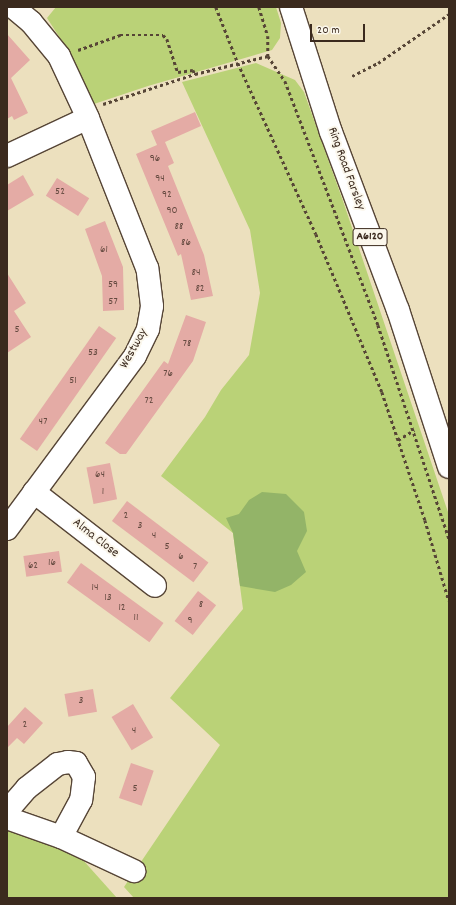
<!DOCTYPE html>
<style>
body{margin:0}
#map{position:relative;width:456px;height:905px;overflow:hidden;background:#ece0be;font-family:Dekko,sans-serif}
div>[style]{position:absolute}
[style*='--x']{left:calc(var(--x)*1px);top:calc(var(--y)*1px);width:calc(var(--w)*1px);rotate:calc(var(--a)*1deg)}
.green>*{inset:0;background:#bad277}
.forest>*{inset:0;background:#93b468}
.building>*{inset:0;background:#e4aba5;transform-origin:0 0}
.path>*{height:2.5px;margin-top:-1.25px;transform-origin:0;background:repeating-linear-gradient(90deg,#564536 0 3px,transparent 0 6px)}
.roads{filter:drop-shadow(1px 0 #564536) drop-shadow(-1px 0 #564536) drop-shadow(0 1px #564536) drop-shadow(0 -1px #564536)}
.minor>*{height:22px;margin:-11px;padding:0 11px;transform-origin:11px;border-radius:11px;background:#fff}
.highway>*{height:22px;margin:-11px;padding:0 11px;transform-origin:11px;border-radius:11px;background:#fff}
span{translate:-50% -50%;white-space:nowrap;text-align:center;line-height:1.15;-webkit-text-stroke:4px #fbf7ec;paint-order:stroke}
.number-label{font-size:11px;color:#654a40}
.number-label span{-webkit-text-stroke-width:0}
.shield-label span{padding:1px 3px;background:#fbf7ec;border:1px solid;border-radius:3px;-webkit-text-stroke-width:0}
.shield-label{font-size:12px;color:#3b2a1e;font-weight:700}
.street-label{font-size:13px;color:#3b2a1e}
.frame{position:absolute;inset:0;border:8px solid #3b2a1e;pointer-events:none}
.scale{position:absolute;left:310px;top:24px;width:55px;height:18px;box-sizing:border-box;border:2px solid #3b2a1e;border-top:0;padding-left:5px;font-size:12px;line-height:14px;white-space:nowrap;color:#3b2a1e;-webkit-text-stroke:3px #fbf7ec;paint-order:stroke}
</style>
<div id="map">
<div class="green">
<i style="clip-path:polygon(56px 7px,276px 7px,281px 23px,280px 38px,272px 50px,148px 86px,94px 104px,71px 55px,47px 18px)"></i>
<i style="clip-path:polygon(256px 63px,295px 80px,304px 92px,343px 201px,449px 515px,449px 898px,134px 898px,124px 887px,220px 745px,170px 698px,243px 609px,233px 533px,161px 476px,205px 417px,221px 390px,249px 355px,260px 293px,250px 230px,182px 82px)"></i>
<i style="clip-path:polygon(7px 827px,74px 850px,117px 898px,7px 898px)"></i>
</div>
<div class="forest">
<i style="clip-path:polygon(262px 492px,286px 494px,304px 512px,307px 531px,297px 551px,306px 572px,291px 585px,275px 592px,240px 586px,233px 533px,226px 518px,239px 514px,249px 500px)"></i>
</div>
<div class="building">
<i style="clip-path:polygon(7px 34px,30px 60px,11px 78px,28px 113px,14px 120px,12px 116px,7px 119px)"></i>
<i style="clip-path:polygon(195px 112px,201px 126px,165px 142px,174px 163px,168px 166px,204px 255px,213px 296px,191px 300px,181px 254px,178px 256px,136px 154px,157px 145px,151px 131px)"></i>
<i style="clip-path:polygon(23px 175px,34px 195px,7px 211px,7px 185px)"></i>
<i style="left:57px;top:178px;width:38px;height:21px;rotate:32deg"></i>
<i style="clip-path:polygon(105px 221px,123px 267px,124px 310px,103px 311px,102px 276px,85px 229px)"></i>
<i style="clip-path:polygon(7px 273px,26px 303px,14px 311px,31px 337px,7px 353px)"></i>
<i style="clip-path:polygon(186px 315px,206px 322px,193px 361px,126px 454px,120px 454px,105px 443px,164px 361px,168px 364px)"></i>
<i style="left:99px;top:326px;width:21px;height:138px;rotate:35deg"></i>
<i style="left:110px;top:463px;width:37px;height:24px;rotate:79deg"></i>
<i style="left:127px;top:501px;width:102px;height:25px;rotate:37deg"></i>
<i style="left:59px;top:551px;width:21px;height:36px;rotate:82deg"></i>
<i style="left:81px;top:563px;width:102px;height:24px;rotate:36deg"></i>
<i style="left:198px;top:591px;width:23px;height:38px;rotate:38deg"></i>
<i style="left:93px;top:689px;width:23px;height:29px;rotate:80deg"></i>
<i style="left:133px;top:704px;width:39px;height:25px;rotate:59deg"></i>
<i style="clip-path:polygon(25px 707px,43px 723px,24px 744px,17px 738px,7px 748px,7px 727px)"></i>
<i style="left:131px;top:763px;width:24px;height:37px;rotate:19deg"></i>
</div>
<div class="path">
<i style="--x:216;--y:7;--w:60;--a:68.6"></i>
<i style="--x:238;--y:63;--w:188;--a:65.5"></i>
<i style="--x:316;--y:234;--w:171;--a:67.3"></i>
<i style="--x:382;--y:392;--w:135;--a:71.4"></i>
<i style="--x:425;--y:520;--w:84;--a:73.5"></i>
<i style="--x:259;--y:7;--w:30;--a:73"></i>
<i style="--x:268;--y:36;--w:20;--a:90"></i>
<i style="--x:268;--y:56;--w:30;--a:56"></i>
<i style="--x:285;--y:81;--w:261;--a:69.1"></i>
<i style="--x:378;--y:325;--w:225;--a:71.6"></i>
<i style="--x:78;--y:50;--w:45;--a:-19.7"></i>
<i style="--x:120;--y:35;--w:43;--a:0"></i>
<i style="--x:163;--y:35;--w:6;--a:45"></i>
<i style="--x:167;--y:39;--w:35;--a:72"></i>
<i style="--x:178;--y:72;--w:15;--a:-8"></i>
<i style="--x:193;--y:70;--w:4;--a:63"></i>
<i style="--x:352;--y:76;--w:29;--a:-27"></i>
<i style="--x:378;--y:63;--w:86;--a:-34.6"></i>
<i style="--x:103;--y:104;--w:97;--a:-18.1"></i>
<i style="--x:195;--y:74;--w:75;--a:-13.9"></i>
<i style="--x:398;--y:440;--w:19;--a:-32"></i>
</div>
<div class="roads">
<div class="minor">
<i style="--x:7;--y:156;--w:89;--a:-25.1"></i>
<i style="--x:34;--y:492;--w:153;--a:37.8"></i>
<i style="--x:7;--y:529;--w:215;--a:-53.5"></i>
<i style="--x:135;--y:356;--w:30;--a:-64"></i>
<i style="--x:148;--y:329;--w:23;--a:-80"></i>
<i style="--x:152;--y:306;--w:38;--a:-97"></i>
<i style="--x:147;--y:268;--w:161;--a:-111.5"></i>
<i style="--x:88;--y:118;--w:68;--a:-115.1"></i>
<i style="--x:59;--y:56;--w:44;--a:-129.5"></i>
<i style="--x:31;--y:22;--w:23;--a:-140"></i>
<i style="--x:7;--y:811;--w:30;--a:-49"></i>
<i style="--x:27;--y:788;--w:39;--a:-38"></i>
<i style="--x:58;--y:764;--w:10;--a:-11"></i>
<i style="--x:68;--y:762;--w:8;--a:7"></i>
<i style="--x:76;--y:763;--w:16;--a:60"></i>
<i style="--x:84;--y:777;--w:23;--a:97"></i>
<i style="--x:81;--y:800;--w:42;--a:118.4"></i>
<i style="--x:61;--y:837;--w:57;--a:-160.6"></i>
<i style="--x:61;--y:837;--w:81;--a:25"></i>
</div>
<div class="highway">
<i style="--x:291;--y:7;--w:131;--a:72.3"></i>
<i style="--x:331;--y:132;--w:190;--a:69.4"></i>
<i style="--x:398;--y:310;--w:165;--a:72"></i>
</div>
</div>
<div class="number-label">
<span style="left:155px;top:159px">96</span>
<span style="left:160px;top:179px">94</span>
<span style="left:60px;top:192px">52</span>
<span style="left:167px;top:195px">92</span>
<span style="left:172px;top:211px">90</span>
<span style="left:179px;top:227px">88</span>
<span style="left:186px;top:243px">86</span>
<span style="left:104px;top:250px">61</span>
<span style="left:196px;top:273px">84</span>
<span style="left:113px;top:285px">59</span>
<span style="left:200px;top:289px">82</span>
<span style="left:113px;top:302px">57</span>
<span style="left:17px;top:330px">5</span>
<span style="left:187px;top:344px">78</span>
<span style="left:93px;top:353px">53</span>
<span style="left:168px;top:374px">76</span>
<span style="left:73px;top:381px">51</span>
<span style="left:149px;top:401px">72</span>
<span style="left:43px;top:422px">47</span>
<span style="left:100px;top:475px">64</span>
<span style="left:103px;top:492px">1</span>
<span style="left:126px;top:516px">2</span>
<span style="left:140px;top:526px">3</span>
<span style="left:154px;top:536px">4</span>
<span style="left:167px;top:547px">5</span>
<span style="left:181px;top:557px">6</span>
<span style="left:52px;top:563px">16</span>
<span style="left:33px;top:566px">62</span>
<span style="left:195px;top:567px">7</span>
<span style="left:95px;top:588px">14</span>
<span style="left:108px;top:598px">13</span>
<span style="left:201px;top:605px">8</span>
<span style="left:122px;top:608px">12</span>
<span style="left:136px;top:618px">11</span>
<span style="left:190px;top:621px">9</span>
<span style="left:81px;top:701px">3</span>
<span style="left:25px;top:725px">2</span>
<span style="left:134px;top:731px">4</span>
<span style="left:135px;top:789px">5</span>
</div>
<div class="shield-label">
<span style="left:370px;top:237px">A6120</span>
</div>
<div class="street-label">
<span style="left:345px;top:169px;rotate:70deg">Ring Road Farsley</span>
<span style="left:135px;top:349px;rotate:-61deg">Westway</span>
<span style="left:95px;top:539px;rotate:38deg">Alma Close</span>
</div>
<div class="frame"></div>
<div class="scale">20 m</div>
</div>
